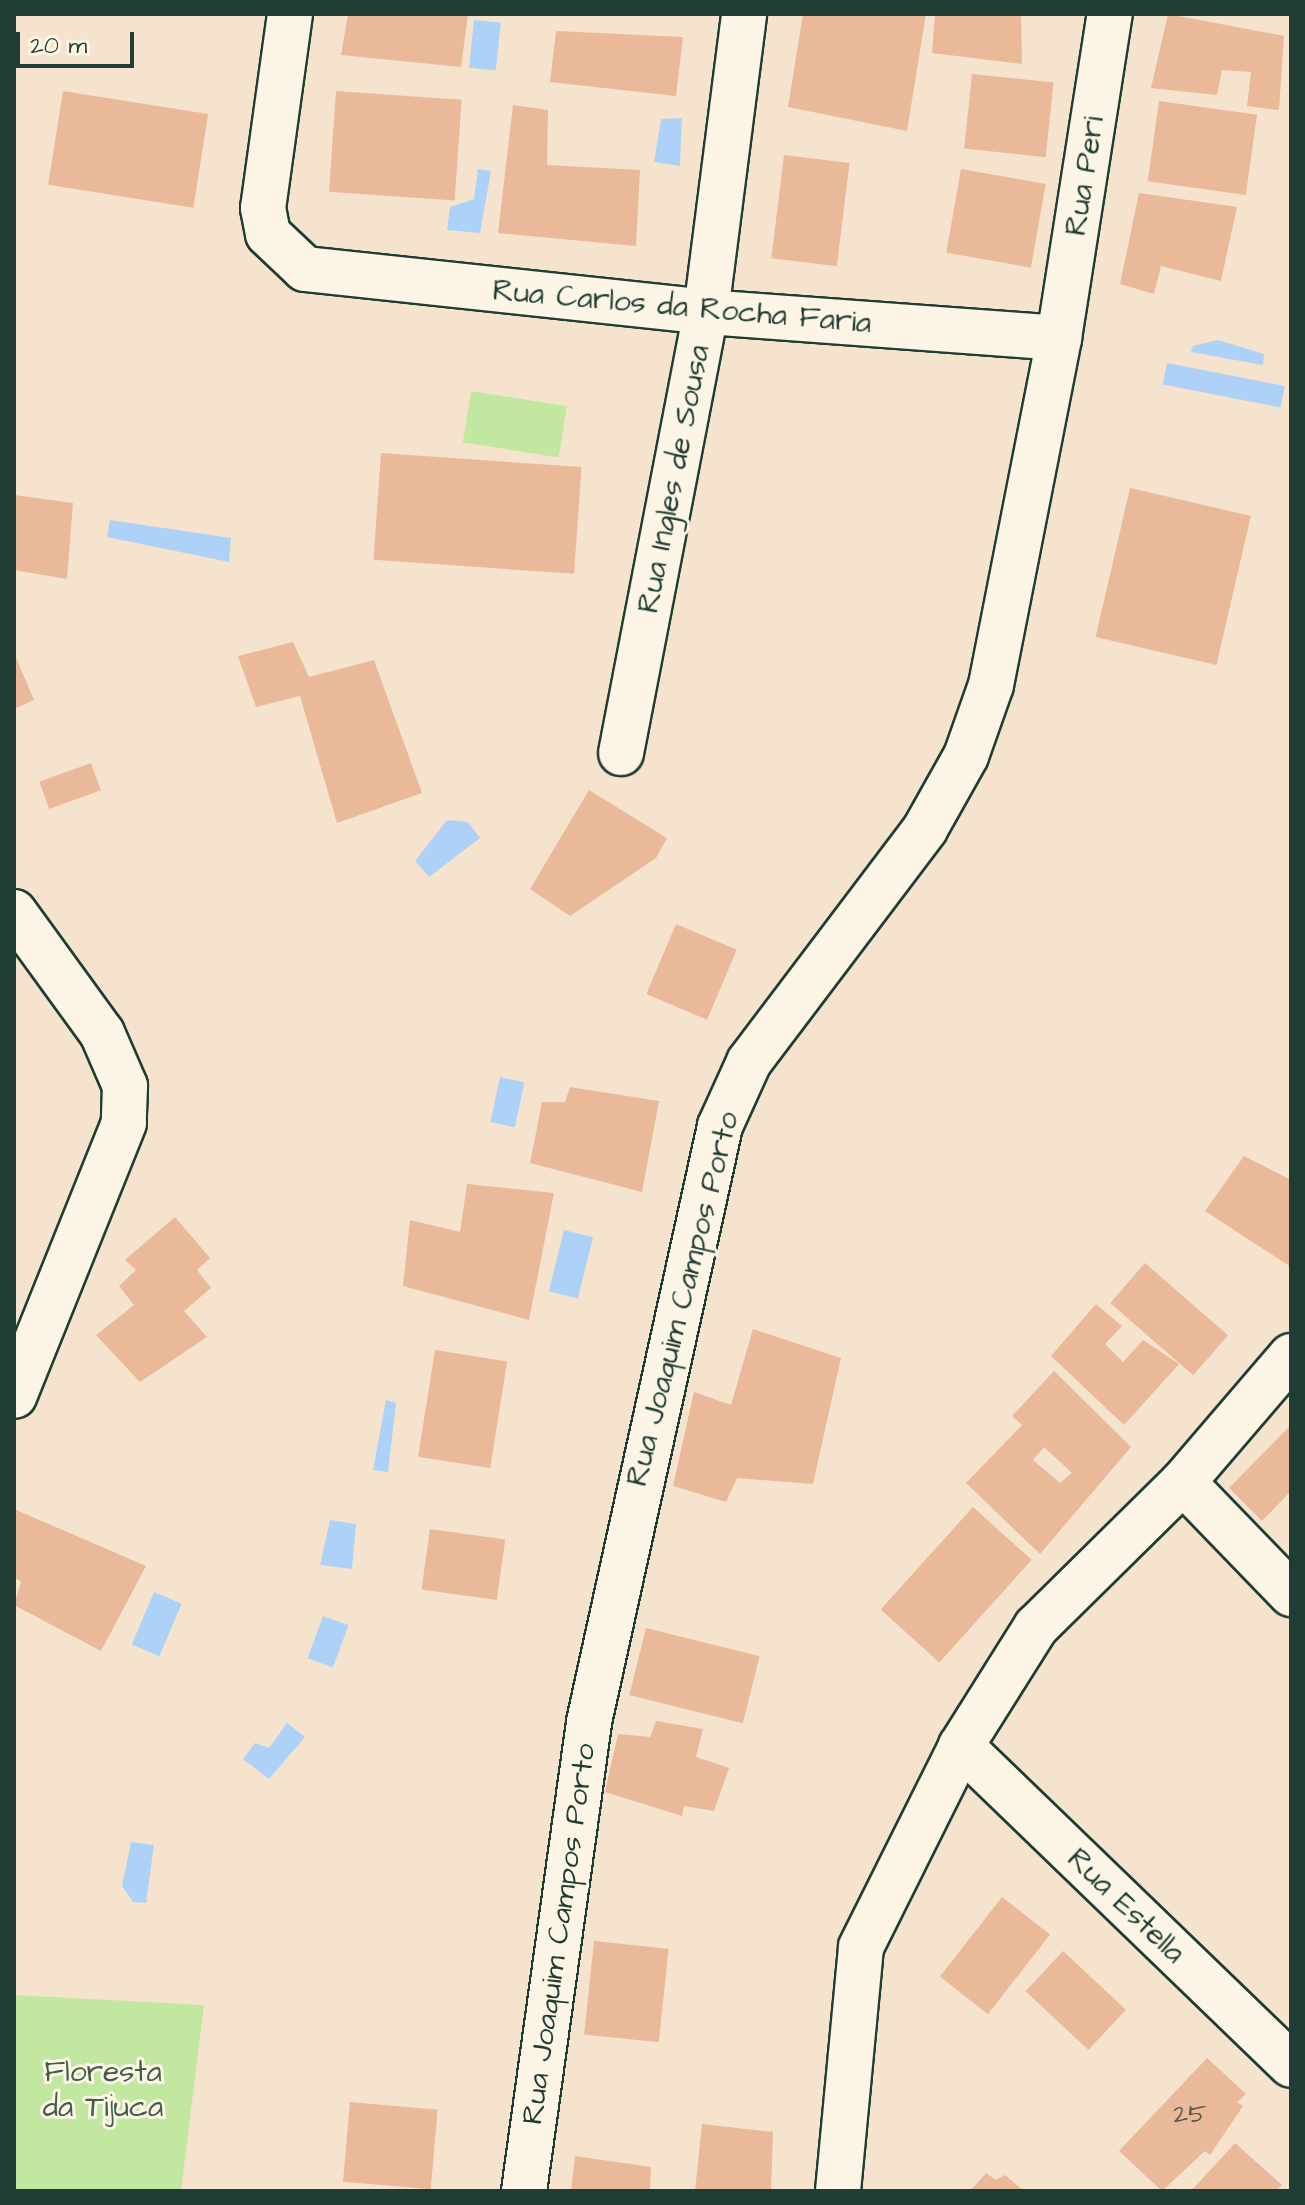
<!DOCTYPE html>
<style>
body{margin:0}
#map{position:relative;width:1305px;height:2205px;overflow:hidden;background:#f6e3ce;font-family:"Architects Daughter",sans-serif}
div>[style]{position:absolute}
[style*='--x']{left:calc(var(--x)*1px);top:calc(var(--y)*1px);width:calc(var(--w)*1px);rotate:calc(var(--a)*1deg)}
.green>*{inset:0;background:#c2e7a1;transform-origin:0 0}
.water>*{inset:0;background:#aed2f7;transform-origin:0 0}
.building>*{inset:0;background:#e9b99a;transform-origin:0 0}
.roads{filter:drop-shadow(2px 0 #1f3d34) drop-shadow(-2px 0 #1f3d34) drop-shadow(0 2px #1f3d34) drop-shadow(0 -2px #1f3d34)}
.minor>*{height:44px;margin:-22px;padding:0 22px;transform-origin:22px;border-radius:22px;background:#fcf5e5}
span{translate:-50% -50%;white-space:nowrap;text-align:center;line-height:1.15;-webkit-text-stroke:6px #fcf5e5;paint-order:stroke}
.number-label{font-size:26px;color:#525c4e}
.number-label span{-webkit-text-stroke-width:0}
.street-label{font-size:30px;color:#1f3d34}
.park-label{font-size:30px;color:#405f4a}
.frame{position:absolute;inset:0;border:16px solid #1f3d34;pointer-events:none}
.scale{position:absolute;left:16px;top:32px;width:118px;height:36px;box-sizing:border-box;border:4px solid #1f3d34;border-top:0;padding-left:10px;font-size:24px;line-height:28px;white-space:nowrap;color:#1f3d34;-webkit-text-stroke:6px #fcf5e5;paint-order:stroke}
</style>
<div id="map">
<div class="green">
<i style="left:471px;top:391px;width:97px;height:52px;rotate:9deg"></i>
<i style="clip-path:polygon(14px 1995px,204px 2005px,181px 2191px,14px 2191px)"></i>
</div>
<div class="water">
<i style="left:474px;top:20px;width:27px;height:48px;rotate:6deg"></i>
<i style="clip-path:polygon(682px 118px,680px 166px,654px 162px,661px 119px)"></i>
<i style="clip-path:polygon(478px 169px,491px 171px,480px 233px,447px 230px,450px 207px,474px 199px)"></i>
<i style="clip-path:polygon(1218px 340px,1264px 354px,1263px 365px,1191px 352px,1193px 346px)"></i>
<i style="left:1167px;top:363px;width:120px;height:22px;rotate:11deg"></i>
<i style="clip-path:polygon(110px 520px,231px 538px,229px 562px,107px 537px)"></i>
<i style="clip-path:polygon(447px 820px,468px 822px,480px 838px,429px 877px,415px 861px)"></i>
<i style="left:500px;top:1077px;width:25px;height:46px;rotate:12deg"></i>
<i style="left:564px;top:1230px;width:30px;height:63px;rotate:14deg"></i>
<i style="clip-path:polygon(386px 1400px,396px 1403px,388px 1472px,373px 1470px)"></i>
<i style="clip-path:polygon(330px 1520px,356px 1524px,352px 1569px,320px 1565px)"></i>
<i style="left:154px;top:1592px;width:30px;height:57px;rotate:23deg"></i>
<i style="left:323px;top:1616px;width:27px;height:45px;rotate:20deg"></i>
<i style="clip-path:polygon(287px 1723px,305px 1737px,269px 1779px,243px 1759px,255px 1743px,269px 1748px)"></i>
<i style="clip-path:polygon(131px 1842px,154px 1845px,146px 1903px,133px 1902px,122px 1886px)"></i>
</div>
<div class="building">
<i style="clip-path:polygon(348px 14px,468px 14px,461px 67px,341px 55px)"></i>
<i style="clip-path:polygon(803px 14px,926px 14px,907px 131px,788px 107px)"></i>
<i style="clip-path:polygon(935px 14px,1021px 14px,1022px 64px,932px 53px)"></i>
<i style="clip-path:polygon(1168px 14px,1284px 36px,1279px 110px,1247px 106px,1251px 72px,1222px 70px,1217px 95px,1151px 88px)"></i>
<i style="clip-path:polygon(556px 31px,683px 37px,676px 96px,550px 82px)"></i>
<i style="left:972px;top:74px;width:82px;height:75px;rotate:6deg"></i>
<i style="left:63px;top:91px;width:147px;height:95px;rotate:9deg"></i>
<i style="left:336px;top:91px;width:126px;height:101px;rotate:4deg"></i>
<i style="left:1159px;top:101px;width:99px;height:81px;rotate:8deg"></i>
<i style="clip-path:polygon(513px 105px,548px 110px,547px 165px,640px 170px,636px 246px,498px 233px)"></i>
<i style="left:784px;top:155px;width:66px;height:104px;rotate:7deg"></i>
<i style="left:961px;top:169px;width:86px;height:85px;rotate:10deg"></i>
<i style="clip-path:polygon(1139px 193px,1237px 207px,1221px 281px,1161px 266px,1154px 294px,1120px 284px)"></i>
<i style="left:381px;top:453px;width:201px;height:107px;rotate:4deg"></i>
<i style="left:1130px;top:488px;width:124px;height:153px;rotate:13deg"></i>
<i style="clip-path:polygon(14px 495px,73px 503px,67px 579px,14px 570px)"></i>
<i style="clip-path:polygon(293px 642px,309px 677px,374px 660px,422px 793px,337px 823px,300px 696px,256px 707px,238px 656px)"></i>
<i style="clip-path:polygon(14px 653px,34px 700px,14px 709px)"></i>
<i style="left:91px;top:763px;width:29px;height:55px;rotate:70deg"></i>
<i style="clip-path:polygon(589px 790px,667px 838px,656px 858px,570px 916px,530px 889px)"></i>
<i style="left:676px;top:924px;width:66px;height:76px;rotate:23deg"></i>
<i style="clip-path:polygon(570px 1087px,659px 1101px,642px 1192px,530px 1163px,542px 1102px,565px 1102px)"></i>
<i style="clip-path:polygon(1244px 1156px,1291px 1180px,1291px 1267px,1205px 1211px)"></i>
<i style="clip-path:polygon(467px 1184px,554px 1193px,529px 1320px,403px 1286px,410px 1220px,460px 1232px)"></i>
<i style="clip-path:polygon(175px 1217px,210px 1258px,197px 1270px,211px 1288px,184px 1311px,207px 1337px,140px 1382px,96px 1335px,134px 1305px,119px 1286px,136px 1270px,125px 1260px)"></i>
<i style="left:1145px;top:1263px;width:110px;height:53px;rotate:41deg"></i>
<i style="clip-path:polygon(1096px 1304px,1122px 1326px,1105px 1344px,1123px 1362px,1143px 1340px,1179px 1364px,1124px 1425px,1051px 1356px)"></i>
<i style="clip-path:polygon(753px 1329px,841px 1358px,813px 1484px,737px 1478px,726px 1502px,673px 1486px,694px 1392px,731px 1405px)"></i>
<i style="left:435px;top:1350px;width:73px;height:108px;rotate:9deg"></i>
<i style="clip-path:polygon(evenodd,1054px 1371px,1131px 1447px,1040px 1554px,966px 1483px,1022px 1425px,1012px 1416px,1054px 1371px,1044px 1447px,1072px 1473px,1060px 1483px,1033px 1460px,1044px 1447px)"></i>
<i style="clip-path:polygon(1291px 1425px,1291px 1491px,1262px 1521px,1229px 1488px)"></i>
<i style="left:973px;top:1507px;width:79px;height:138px;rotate:42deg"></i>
<i style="clip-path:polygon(14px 1509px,146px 1566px,101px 1651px,14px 1605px,21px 1582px,14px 1577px)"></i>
<i style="left:430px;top:1529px;width:76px;height:61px;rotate:8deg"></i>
<i style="left:646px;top:1628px;width:117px;height:69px;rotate:14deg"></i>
<i style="clip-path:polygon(656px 1721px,703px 1729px,696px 1757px,729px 1768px,714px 1811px,684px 1806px,682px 1816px,605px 1792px,618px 1734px,650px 1737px)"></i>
<i style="left:1002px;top:1897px;width:61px;height:101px;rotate:38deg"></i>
<i style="left:594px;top:1941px;width:75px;height:94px;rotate:6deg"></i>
<i style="left:1063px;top:1951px;width:86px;height:55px;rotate:43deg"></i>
<i style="clip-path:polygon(1207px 2058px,1246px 2094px,1237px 2102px,1243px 2106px,1210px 2155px,1205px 2151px,1162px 2191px,1119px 2151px)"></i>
<i style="left:350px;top:2102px;width:88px;height:80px;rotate:5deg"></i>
<i style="clip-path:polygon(702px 2124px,773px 2132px,771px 2191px,695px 2191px)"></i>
<i style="clip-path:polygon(1235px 2143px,1282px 2185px,1276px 2191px,1191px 2191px)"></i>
<i style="clip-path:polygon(575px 2156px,651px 2167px,650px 2191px,571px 2191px)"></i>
<i style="clip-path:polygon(986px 2173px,996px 2180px,1005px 2175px,1024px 2191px,970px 2191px)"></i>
</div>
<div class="roads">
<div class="minor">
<i style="--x:290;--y:14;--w:196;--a:97.9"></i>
<i style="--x:263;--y:208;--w:26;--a:79"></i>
<i style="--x:268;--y:234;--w:51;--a:43.4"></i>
<i style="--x:305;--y:269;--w:403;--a:6.1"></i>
<i style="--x:706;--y:312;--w:354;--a:4.2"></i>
<i style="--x:621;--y:753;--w:449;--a:-79.1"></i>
<i style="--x:706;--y:312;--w:300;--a:-82.7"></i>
<i style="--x:14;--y:912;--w:150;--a:54"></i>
<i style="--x:102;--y:1033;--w:58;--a:66.5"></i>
<i style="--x:125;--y:1086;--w:37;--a:92"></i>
<i style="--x:124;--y:1123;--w:294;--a:111.9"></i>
<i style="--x:1183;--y:1482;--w:156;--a:46"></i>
<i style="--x:961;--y:1746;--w:459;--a:44"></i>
<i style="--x:524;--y:2191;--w:473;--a:-82.1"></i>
<i style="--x:589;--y:1722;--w:610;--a:-77.6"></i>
<i style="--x:720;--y:1126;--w:70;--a:-65.6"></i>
<i style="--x:749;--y:1062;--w:292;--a:-52.9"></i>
<i style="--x:925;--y:829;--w:84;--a:-60.7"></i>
<i style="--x:966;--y:756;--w:75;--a:-70.6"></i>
<i style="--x:991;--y:685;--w:354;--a:-78.9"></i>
<i style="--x:1059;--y:338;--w:328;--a:-81.1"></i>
<i style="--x:838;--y:2191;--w:245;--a:-84.6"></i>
<i style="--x:861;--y:1947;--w:225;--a:-63.5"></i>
<i style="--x:961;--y:1746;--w:141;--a:-57.8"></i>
<i style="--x:1036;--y:1627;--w:206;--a:-44.6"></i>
<i style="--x:1183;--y:1482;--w:166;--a:-49.4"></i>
</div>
</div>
<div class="number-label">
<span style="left:1190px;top:2115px">25</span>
</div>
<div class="street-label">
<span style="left:1085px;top:176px;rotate:-81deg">Rua Peri</span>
<span style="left:682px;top:307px;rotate:5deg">Rua Carlos da Rocha Faria</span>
<span style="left:674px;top:479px;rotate:-79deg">Rua Ingles de Sousa</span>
<span style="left:683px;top:1299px;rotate:-76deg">Rua Joaquim Campos Porto</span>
<span style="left:1126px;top:1906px;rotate:44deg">Rua Estella</span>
<span style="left:559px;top:1934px;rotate:-82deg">Rua Joaquim Campos Porto</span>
</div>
<div class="park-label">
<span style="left:103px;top:2089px">Floresta<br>da Tijuca</span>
</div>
<div class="frame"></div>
<div class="scale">20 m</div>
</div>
